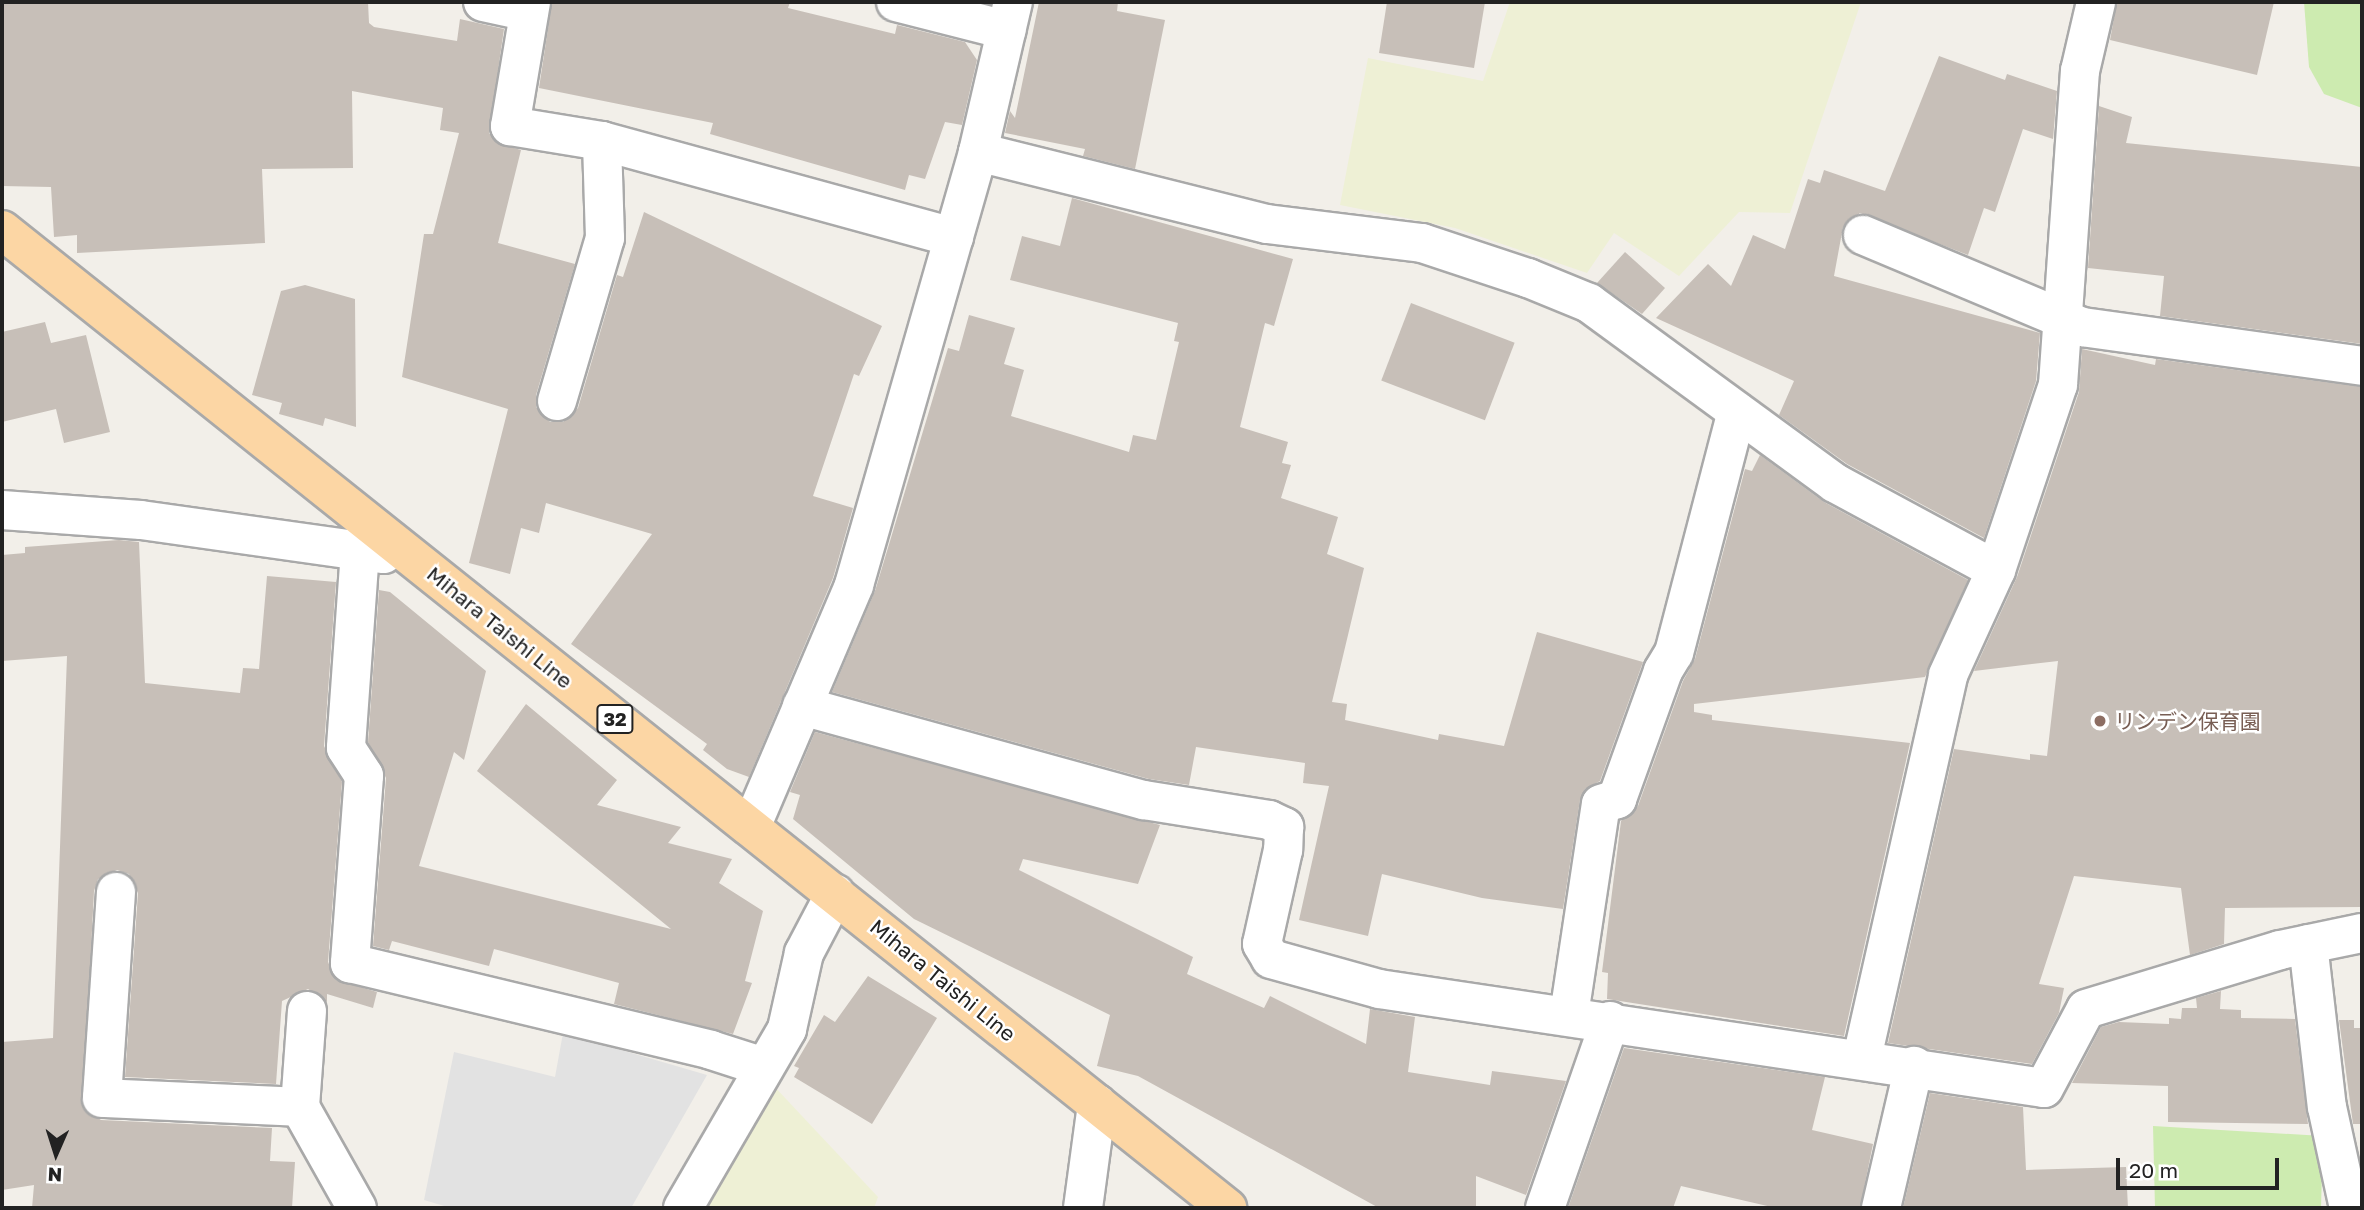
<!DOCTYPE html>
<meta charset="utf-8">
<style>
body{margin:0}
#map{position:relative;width:2364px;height:1210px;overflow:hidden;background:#f2efe9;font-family:"Golos Text","Noto Sans JP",sans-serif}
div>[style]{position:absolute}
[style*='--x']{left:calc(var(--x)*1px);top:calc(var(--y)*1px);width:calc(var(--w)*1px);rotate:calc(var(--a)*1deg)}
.farmland>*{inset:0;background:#eef0d5}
.grass>*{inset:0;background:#cdebb0}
.parking>*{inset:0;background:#e2e2e2}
.building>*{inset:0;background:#c7bfb8;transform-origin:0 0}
.roads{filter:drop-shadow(2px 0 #a9a9a9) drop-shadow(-2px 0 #a9a9a9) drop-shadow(0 2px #a9a9a9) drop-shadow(0 -2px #a9a9a9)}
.minor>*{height:38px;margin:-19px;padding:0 19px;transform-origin:19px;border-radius:19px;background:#fff}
.primary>*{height:38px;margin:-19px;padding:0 19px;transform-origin:19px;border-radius:19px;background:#fcd6a4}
.dots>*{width:19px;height:19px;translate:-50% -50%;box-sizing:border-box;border:4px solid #fff;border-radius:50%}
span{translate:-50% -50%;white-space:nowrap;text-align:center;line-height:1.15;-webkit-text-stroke:5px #fff;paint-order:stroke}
.shield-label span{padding:2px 5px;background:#fff;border:2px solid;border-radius:5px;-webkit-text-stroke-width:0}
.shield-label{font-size:19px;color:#222;font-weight:700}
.street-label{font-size:21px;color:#222}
.education-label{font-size:21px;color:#785e54}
.left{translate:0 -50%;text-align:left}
.frame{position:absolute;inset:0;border:4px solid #222;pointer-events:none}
.north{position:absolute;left:21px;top:1119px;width:70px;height:70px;-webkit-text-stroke:5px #fff;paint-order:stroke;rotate:183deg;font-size:19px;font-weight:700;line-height:28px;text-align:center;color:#222}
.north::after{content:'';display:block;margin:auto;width:24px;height:32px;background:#222;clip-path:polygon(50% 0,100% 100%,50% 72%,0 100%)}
.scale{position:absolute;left:2116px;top:1158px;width:163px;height:32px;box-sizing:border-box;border:4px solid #222;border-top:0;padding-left:9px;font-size:21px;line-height:24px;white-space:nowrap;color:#222;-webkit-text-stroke:5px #fff;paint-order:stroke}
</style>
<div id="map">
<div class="farmland">
<i style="clip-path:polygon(1510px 2px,1861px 2px,1790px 213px,1739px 212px,1679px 276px,1614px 233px,1587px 273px,1455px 228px,1340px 205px,1368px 58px,1483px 81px)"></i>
<i style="clip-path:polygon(772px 1084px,878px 1197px,874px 1208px,705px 1208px)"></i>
</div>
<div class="grass">
<i style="clip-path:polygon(2304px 2px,2362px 2px,2362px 108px,2324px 94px,2309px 67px)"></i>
<i style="clip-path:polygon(2153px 1126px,2323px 1136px,2321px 1208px,2155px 1208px)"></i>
</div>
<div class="parking">
<i style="clip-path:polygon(563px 1033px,707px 1075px,631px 1208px,451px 1208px,424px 1200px,454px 1052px,555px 1077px)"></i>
</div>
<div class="building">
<i style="clip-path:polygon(2px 2px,368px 2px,369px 23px,374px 27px,457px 41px,460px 19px,504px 29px,489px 133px,497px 143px,521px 150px,498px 243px,575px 264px,536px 395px,536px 407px,550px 422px,563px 422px,578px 408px,617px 275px,623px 277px,644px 212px,882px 326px,859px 376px,854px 374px,813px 496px,853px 508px,833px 578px,749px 777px,727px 769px,703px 750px,707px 744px,571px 644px,652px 534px,546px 503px,539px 533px,521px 528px,510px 574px,469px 563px,508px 409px,402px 377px,424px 234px,433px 234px,459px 133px,440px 130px,443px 108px,352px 91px,353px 168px,262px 169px,265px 243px,77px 253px,77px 235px,54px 237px,51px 187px,2px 186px)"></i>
<i style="clip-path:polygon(552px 2px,790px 2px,788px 8px,895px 34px,897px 25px,965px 42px,977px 60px,962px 125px,945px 122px,925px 179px,909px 175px,905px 190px,710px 134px,713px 123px,539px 88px)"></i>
<i style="clip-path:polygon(1039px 2px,1118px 2px,1117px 11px,1165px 20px,1135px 169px,1083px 156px,1085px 149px,1005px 133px,1010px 111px,1015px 118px)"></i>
<i style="clip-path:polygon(1387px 2px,1485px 2px,1474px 68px,1379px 53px)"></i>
<i style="clip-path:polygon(2117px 2px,2274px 2px,2257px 75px,2110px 40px)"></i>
<i style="clip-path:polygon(1939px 56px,2005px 80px,2007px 74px,2057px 91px,2053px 139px,2023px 129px,1995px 212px,1984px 208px,1968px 255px,1860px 213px,1843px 227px,1834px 276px,2040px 333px,2036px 381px,1984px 538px,1847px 464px,1779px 415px,1794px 381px,1656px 318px,1708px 264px,1731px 286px,1753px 235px,1785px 249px,1808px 179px,1820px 183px,1824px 170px,1885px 191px)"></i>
<i style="clip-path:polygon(2099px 106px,2132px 117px,2126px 143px,2362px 167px,2362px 344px,2160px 316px,2164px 276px,2088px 268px)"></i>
<i style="clip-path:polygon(1072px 198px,1293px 259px,1274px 326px,1265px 323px,1240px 427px,1288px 442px,1282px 463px,1291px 465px,1281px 498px,1338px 517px,1327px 554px,1364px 568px,1332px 702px,1347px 704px,1345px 720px,1438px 740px,1439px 734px,1504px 746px,1537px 632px,1643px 662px,1600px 781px,1585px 789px,1580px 800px,1563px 909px,1482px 898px,1382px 874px,1368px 936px,1299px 920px,1329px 786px,1303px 783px,1305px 763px,1196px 747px,1189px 785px,1149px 779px,832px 692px,875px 591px,948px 348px,959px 351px,969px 315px,1015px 328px,1004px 364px,1024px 370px,1011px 416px,1129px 452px,1133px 435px,1156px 440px,1179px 342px,1174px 341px,1178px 323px,1010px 280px,1022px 236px,1060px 246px)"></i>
<i style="clip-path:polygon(1625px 252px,1665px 288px,1642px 314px,1597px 283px)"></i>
<i style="clip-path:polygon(305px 285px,355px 299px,356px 427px,325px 418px,323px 426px,279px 414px,282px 403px,252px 395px,281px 291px)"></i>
<i style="left:1411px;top:303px;width:111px;height:83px;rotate:21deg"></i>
<i style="clip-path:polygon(45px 322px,51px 343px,86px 335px,110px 432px,64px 443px,56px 409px,2px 422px,2px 332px)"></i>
<i style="clip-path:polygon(2082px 349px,2155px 365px,2156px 359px,2362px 387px,2362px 907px,2225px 908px,2224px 944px,2190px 955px,2181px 888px,2074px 876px,2039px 984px,2064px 988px,2059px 1013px,2032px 1064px,1888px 1043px,1954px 749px,2030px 760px,2030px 754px,2047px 756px,2058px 661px,1974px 671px,2017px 577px,2079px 392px)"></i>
<i style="clip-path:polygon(1760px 455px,1824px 502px,1968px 580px,1925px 677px,1694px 704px,1694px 712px,1712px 715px,1712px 720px,1910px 743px,1844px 1036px,1607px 999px,1608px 973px,1602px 972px,1621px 821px,1638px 806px,1683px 681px,1695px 659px,1745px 469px,1752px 471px)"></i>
<i style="clip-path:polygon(119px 540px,139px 542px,145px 683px,240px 693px,243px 668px,259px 669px,267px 576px,336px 582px,324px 746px,342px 782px,328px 962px,336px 980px,377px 992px,373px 1008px,327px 994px,327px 1002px,308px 989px,282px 1001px,276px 1084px,125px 1077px,138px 893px,129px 874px,117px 870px,98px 879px,94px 891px,83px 1108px,101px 1120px,272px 1128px,270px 1161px,295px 1162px,292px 1208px,32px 1208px,34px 1185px,2px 1190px,2px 1042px,53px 1038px,67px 656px,2px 661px,2px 555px,25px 553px,25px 547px)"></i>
<i style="clip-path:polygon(379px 590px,390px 592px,486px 671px,464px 760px,454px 752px,419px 866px,671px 929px,477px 771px,526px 704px,617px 780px,597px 805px,681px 827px,668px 843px,732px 859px,719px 883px,763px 911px,745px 981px,752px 983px,733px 1034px,614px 1004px,619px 983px,494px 949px,489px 966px,392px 941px,389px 950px,373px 946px,386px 778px,368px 742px)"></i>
<i style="clip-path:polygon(815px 732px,1160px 825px,1138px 884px,1023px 859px,1019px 870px,1193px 957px,1187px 974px,1264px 1008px,1270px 996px,1366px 1044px,1370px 1009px,1415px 1017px,1408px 1072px,1490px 1085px,1492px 1071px,1566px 1081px,1526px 1195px,1476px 1176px,1476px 1208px,1379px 1208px,1138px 1076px,1097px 1066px,1110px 1015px,914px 919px,793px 819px,800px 795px,790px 792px)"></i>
<i style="clip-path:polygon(868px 976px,937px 1018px,872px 1124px,794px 1077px,799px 1068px,794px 1066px,824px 1015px,835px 1022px)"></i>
<i style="clip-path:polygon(2221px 991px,2220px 1009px,2241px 1010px,2241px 1018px,2295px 1019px,2308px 1124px,2168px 1122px,2168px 1086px,2072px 1083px,2101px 1027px,2119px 1022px,2169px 1024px,2169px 1018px,2181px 1019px,2182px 1008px,2197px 1008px,2196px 998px)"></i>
<i style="clip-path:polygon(2339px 1020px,2354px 1020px,2354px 1028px,2362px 1028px,2362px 1124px,2353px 1124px)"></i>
<i style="clip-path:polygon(1624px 1048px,1825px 1077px,1812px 1130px,1873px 1144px,1860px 1208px,1776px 1208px,1681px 1186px,1673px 1208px,1568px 1208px)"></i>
<i style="clip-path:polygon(1930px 1093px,2023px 1107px,2026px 1170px,2126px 1167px,2128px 1208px,1903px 1208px)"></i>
</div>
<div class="roads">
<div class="minor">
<i style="--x:483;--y:2;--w:47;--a:12.3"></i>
<i style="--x:531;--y:2;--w:126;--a:99.6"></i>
<i style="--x:510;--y:126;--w:93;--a:9.3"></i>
<i style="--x:602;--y:141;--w:365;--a:15.3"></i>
<i style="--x:896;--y:2;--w:114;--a:14.3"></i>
<i style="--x:978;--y:152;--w:298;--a:14"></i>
<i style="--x:1267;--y:224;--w:156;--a:7"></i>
<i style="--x:1422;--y:243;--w:112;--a:18.3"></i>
<i style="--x:1528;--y:278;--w:66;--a:22.3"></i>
<i style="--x:1589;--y:303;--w:305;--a:36.2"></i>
<i style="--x:1835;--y:483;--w:183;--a:28.4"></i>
<i style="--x:1863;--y:235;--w:238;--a:22.8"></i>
<i style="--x:2082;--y:327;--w:283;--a:7.9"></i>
<i style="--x:557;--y:401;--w:170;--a:-73.6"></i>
<i style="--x:605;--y:238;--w:97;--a:-91.8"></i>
<i style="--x:2;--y:510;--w:139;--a:4.1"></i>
<i style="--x:141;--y:520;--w:245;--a:8"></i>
<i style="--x:360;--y:551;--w:197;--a:94.1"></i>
<i style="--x:346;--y:748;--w:33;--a:57"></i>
<i style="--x:364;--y:776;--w:188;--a:94.3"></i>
<i style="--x:350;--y:963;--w:371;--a:13.5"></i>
<i style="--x:711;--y:1050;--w:56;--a:17.8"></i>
<i style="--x:802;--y:706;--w:355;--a:15.4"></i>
<i style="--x:1144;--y:800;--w:127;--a:9.1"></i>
<i style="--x:1269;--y:820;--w:17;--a:25"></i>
<i style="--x:1284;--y:827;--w:23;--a:92"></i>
<i style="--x:1283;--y:850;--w:96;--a:102.6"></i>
<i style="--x:1262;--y:944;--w:17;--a:59"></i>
<i style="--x:1271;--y:959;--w:112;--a:15.5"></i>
<i style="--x:1379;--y:989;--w:672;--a:8.47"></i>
<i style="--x:2044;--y:1088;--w:89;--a:-62"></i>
<i style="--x:2086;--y:1009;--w:203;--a:-16.9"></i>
<i style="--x:2280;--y:950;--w:84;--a:-11.7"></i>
<i style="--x:751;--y:827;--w:263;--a:-66.9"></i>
<i style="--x:854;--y:585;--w:450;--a:-74"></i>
<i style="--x:978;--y:152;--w:154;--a:-76.9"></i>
<i style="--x:116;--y:892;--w:206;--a:93.9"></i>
<i style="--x:102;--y:1098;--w:198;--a:2.6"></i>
<i style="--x:2308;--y:944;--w:164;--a:83.4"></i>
<i style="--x:2327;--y:1107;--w:103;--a:77.7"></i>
<i style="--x:307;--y:1011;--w:96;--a:94.2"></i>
<i style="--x:300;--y:1107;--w:116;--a:60.6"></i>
<i style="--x:1569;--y:1015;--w:213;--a:-81.4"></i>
<i style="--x:1601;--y:804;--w:17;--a:-17"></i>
<i style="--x:1617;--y:799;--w:136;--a:-70.2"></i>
<i style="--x:1663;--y:671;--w:21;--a:-59"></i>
<i style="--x:1674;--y:653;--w:249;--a:-75.4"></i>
<i style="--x:1862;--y:1058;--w:393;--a:-77.3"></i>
<i style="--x:1948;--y:675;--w:115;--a:-65.4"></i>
<i style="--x:1996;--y:570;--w:195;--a:-71.5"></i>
<i style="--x:2058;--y:385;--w:315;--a:-86"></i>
<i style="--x:2080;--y:71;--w:71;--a:-76.9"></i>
<i style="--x:683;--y:1208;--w:207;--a:-59.8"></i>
<i style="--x:787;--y:1029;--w:78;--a:-77.4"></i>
<i style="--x:804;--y:953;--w:67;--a:-62.3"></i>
<i style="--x:1083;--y:1208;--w:105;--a:-82.3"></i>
<i style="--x:1545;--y:1208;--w:198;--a:-70.8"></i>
<i style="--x:1881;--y:1208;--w:146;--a:-76.9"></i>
</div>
<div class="primary">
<i style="--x:2;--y:230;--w:1568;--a:38.6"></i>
</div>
</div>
<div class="dots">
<i style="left:2100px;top:721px;background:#8d6e63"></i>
</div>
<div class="shield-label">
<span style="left:615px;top:719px">32</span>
</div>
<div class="street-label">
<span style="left:500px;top:627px;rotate:39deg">Mihara Taishi Line</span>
<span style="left:943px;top:980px;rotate:39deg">Mihara Taishi Line</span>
</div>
<div class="education-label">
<span class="left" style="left:2114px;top:721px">リンデン保育園</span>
</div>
<div class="frame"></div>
<div class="north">N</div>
<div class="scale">20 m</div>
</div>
